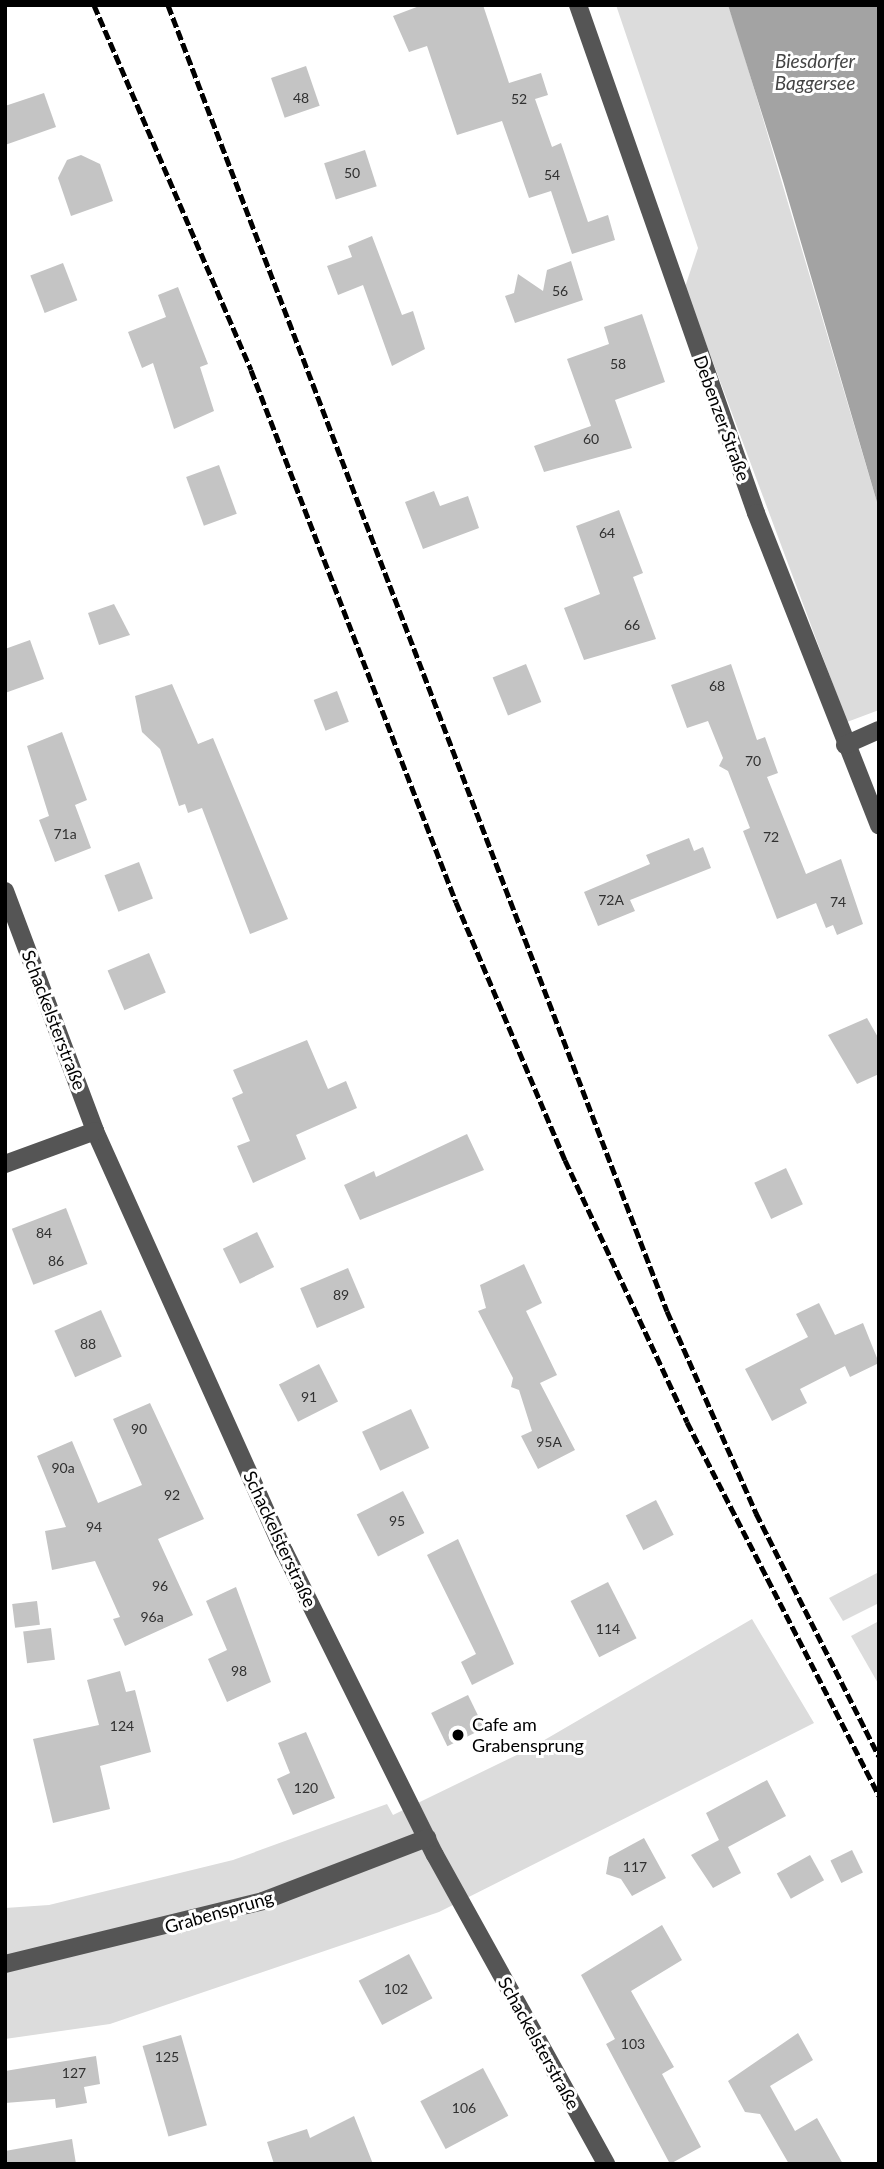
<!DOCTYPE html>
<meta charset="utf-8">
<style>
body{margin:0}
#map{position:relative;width:884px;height:2169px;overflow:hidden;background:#fff;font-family:Lato,sans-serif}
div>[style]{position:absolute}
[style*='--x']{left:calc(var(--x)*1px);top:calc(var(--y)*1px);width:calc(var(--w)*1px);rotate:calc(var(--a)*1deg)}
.green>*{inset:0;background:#dcdcdc}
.water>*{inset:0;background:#a3a3a3}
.building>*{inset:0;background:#c4c4c4;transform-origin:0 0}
.minor>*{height:18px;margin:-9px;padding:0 9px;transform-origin:9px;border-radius:9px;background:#555}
.rail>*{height:5px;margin-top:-2.5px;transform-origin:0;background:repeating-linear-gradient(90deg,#000 0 10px,transparent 0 13.5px)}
.dots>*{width:19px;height:19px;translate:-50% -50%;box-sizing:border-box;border:4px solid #fff;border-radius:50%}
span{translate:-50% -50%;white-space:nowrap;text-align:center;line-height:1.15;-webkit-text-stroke:6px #fff;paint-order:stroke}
.number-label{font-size:14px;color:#313131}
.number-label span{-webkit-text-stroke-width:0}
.street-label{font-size:18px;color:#000}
.poi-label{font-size:18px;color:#000}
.left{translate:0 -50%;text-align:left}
.water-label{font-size:19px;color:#444;font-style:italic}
.frame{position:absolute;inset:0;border:7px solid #000;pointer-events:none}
</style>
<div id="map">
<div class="green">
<i style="clip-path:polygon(616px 5px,728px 5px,736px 28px,879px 509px,879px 710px,847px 722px,685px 287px,698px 248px)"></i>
<i style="clip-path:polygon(879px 1572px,879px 1603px,843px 1621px,829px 1598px)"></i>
<i style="clip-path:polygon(752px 1619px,814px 1723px,439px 1912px,110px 2024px,5px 2039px,5px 1908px,49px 1905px,233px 1860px,387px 1804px,393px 1815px,529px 1749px)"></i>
<i style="clip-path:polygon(879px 1621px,879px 1685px,851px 1636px)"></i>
</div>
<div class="water">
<i style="clip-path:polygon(728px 5px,879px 5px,879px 509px,783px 181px)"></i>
</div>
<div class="building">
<i style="clip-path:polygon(422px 5px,483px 5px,509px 83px,541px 73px,548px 95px,535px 99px,552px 147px,561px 143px,588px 222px,608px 215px,615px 240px,572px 254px,551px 191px,529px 198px,502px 121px,457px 135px,427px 46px,409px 52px,393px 16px)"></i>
<i style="left:306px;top:66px;width:42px;height:37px;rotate:71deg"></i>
<i style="clip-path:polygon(44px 93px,56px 127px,5px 145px,5px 106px)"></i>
<i style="left:365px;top:150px;width:38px;height:43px;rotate:72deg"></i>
<i style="clip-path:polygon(81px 155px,100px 164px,113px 201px,71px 216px,58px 178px,67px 160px)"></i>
<i style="clip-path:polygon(372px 236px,402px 315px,413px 311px,425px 349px,392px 366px,363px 285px,338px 295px,327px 266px,352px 257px,348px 246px)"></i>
<i style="clip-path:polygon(571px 261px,583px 300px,515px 323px,505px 296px,514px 293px,518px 274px,543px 291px,547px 270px)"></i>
<i style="left:63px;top:263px;width:40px;height:35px;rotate:69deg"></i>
<i style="clip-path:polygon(178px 287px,208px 364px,200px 367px,214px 411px,174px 429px,153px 363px,142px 368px,128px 332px,166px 317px,158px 295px)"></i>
<i style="clip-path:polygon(642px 314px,665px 382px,615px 400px,632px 448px,544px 472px,534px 446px,591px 426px,567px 359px,609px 344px,604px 327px)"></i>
<i style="left:219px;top:465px;width:52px;height:35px;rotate:70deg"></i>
<i style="clip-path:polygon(434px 491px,440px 506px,468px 496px,479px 528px,423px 549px,405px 502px)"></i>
<i style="clip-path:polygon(619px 510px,643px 573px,633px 577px,656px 639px,584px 660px,564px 608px,600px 594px,576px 526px)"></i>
<i style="clip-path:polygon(114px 604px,130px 635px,99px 645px,88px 613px)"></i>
<i style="clip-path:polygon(30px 640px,44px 679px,5px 693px,5px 649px)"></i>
<i style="left:526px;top:664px;width:41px;height:36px;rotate:68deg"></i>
<i style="clip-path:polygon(731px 664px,757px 740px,765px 737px,778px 773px,767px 777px,806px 874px,841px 859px,863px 924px,837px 935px,833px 925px,826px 928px,816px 903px,777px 919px,743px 831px,750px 828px,728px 771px,719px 766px,723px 758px,708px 721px,687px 728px,671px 685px)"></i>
<i style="clip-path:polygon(172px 684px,198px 744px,213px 738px,288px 919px,250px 934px,202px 808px,188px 813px,185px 804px,179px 806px,160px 749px,142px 732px,135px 696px)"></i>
<i style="left:337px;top:691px;width:33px;height:25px;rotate:69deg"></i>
<i style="clip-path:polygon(62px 732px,87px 800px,75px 805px,91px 848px,55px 862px,39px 820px,49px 816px,27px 746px)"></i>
<i style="clip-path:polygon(689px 838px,694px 851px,703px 847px,711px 868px,630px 900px,635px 911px,598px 926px,584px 892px,650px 864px,646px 855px)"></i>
<i style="left:139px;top:862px;width:39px;height:37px;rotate:69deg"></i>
<i style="left:149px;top:953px;width:43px;height:45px;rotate:67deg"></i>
<i style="clip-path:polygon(867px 1018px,879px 1039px,879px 1074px,857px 1084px,828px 1035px)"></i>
<i style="clip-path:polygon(307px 1040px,328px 1089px,346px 1081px,357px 1108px,296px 1135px,306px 1159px,253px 1183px,237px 1146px,250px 1141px,232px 1098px,243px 1093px,233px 1070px)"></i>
<i style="clip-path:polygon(467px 1134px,484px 1170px,360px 1220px,344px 1185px,374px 1171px,376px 1177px)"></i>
<i style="left:786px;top:1168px;width:40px;height:35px;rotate:65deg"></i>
<i style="left:66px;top:1208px;width:60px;height:58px;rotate:69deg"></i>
<i style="left:257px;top:1232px;width:39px;height:38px;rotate:64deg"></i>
<i style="clip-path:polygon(524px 1264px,542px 1303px,526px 1311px,557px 1375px,540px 1383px,575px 1450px,538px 1469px,521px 1436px,532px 1431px,519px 1390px,511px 1387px,513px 1378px,478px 1311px,486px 1308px,480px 1285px)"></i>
<i style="left:348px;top:1268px;width:43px;height:52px;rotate:67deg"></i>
<i style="clip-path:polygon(819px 1303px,835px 1335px,863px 1323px,879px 1363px,850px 1377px,845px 1366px,800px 1389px,807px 1403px,772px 1421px,745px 1369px,808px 1337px,796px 1314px)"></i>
<i style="left:101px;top:1310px;width:51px;height:51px;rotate:66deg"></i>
<i style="left:319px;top:1364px;width:42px;height:45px;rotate:63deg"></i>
<i style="clip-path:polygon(150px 1403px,204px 1519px,158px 1539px,193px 1615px,125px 1646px,113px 1619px,120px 1617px,95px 1561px,52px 1570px,45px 1531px,66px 1527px,37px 1456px,72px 1441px,98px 1503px,142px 1485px,113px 1419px)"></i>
<i style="left:411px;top:1409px;width:43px;height:54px;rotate:65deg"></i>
<i style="left:403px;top:1491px;width:47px;height:52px;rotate:63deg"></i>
<i style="left:656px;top:1500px;width:39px;height:34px;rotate:63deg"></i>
<i style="clip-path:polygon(458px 1539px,514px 1664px,472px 1685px,461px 1662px,476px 1654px,427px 1555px)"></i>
<i style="left:608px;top:1582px;width:63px;height:42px;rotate:63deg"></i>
<i style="clip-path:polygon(236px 1587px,271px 1682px,227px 1702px,208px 1659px,227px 1650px,206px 1601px)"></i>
<i style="left:37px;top:1601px;width:24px;height:25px;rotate:83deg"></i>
<i style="left:51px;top:1628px;width:32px;height:28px;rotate:83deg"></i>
<i style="clip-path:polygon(120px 1671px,126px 1692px,135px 1690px,151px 1752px,100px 1766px,110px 1809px,53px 1823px,33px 1739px,99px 1725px,87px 1680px)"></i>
<i style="left:468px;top:1695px;width:37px;height:41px;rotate:64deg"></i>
<i style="clip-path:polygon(306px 1732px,335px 1798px,293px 1815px,277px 1779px,290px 1773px,278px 1743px)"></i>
<i style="clip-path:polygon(767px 1780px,786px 1816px,728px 1847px,741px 1873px,713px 1888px,691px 1855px,719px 1840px,706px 1813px)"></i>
<i style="clip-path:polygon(644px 1838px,666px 1878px,632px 1896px,621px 1879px,606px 1874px,609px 1857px)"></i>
<i style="left:852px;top:1850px;width:25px;height:24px;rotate:64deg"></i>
<i style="left:810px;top:1855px;width:29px;height:38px;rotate:61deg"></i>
<i style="clip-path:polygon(662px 1925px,682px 1960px,631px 1991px,674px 2067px,662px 2074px,701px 2147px,670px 2164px,606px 2044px,615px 2039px,581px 1975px)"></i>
<i style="left:409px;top:1954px;width:50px;height:57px;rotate:62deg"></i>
<i style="clip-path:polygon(798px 2033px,813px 2060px,770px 2086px,795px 2131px,817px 2118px,843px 2164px,789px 2164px,760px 2114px,745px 2112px,728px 2081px)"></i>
<i style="left:181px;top:2035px;width:94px;height:40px;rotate:74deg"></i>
<i style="clip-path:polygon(96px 2056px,100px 2084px,84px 2087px,87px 2103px,56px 2108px,55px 2099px,5px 2103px,5px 2071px)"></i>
<i style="left:483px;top:2068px;width:54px;height:71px;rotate:62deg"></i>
<i style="clip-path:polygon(354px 2116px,373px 2164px,274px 2164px,267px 2142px,307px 2129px,310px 2138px)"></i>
<i style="clip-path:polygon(72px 2139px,76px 2164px,5px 2164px,5px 2151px)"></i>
</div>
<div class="minor">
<i style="--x:578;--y:5;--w:538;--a:70.69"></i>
<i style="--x:756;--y:513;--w:336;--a:68.5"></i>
<i style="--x:845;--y:745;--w:37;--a:-24"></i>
<i style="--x:5;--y:891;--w:256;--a:69.4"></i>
<i style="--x:95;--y:1131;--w:461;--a:65.8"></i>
<i style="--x:284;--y:1551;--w:339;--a:63.6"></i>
<i style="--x:435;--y:1855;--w:353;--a:61"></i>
<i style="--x:5;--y:1164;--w:96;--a:-20.1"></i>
<i style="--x:5;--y:1964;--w:266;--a:-13.7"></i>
<i style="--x:263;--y:1901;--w:176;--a:-21"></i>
</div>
<div class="rail">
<i style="--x:94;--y:5;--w:397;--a:66.7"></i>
<i style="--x:251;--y:370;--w:570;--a:68.93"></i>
<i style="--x:456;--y:902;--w:280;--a:67.1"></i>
<i style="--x:565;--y:1160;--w:289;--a:65"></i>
<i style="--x:687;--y:1422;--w:420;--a:62.8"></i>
<i style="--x:168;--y:5;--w:1398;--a:69.09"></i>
<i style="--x:667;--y:1311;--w:221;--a:66.2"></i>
<i style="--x:756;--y:1513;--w:272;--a:63.2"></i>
</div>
<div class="dots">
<i style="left:458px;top:1735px;background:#000"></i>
</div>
<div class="number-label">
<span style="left:301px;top:98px">48</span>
<span style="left:519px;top:99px">52</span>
<span style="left:352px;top:173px">50</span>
<span style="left:552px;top:175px">54</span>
<span style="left:560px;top:291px">56</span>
<span style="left:618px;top:364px">58</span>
<span style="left:591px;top:439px">60</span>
<span style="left:607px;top:533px">64</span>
<span style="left:632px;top:625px">66</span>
<span style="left:717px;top:686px">68</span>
<span style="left:753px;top:761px">70</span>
<span style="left:65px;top:834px">71a</span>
<span style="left:771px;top:837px">72</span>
<span style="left:611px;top:900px">72A</span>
<span style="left:838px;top:902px">74</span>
<span style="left:44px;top:1233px">84</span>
<span style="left:56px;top:1261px">86</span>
<span style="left:341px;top:1295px">89</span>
<span style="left:88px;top:1344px">88</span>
<span style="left:309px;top:1397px">91</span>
<span style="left:139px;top:1429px">90</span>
<span style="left:549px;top:1442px">95A</span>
<span style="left:63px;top:1468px">90a</span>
<span style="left:172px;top:1495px">92</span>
<span style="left:397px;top:1521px">95</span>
<span style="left:94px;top:1527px">94</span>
<span style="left:160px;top:1586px">96</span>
<span style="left:152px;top:1617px">96a</span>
<span style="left:608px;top:1629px">114</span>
<span style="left:239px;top:1671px">98</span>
<span style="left:122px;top:1726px">124</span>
<span style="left:306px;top:1788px">120</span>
<span style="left:635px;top:1867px">117</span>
<span style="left:396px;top:1989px">102</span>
<span style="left:633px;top:2044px">103</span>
<span style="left:167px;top:2057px">125</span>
<span style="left:74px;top:2073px">127</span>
<span style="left:464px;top:2108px">106</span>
</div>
<div class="street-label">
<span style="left:722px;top:418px;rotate:70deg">Debenzer Straße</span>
<span style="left:54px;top:1020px;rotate:69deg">Schackelsterstraße</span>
<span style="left:280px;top:1539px;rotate:65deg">Schackelsterstraße</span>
<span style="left:219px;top:1912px;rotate:-16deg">Grabensprung</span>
<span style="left:539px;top:2043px;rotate:61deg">Schackelsterstraße</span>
</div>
<div class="poi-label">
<span class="left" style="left:472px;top:1735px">Cafe am<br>Grabensprung</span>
</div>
<div class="water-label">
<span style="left:815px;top:72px">Biesdorfer<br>Baggersee</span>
</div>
<div class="frame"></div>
</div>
